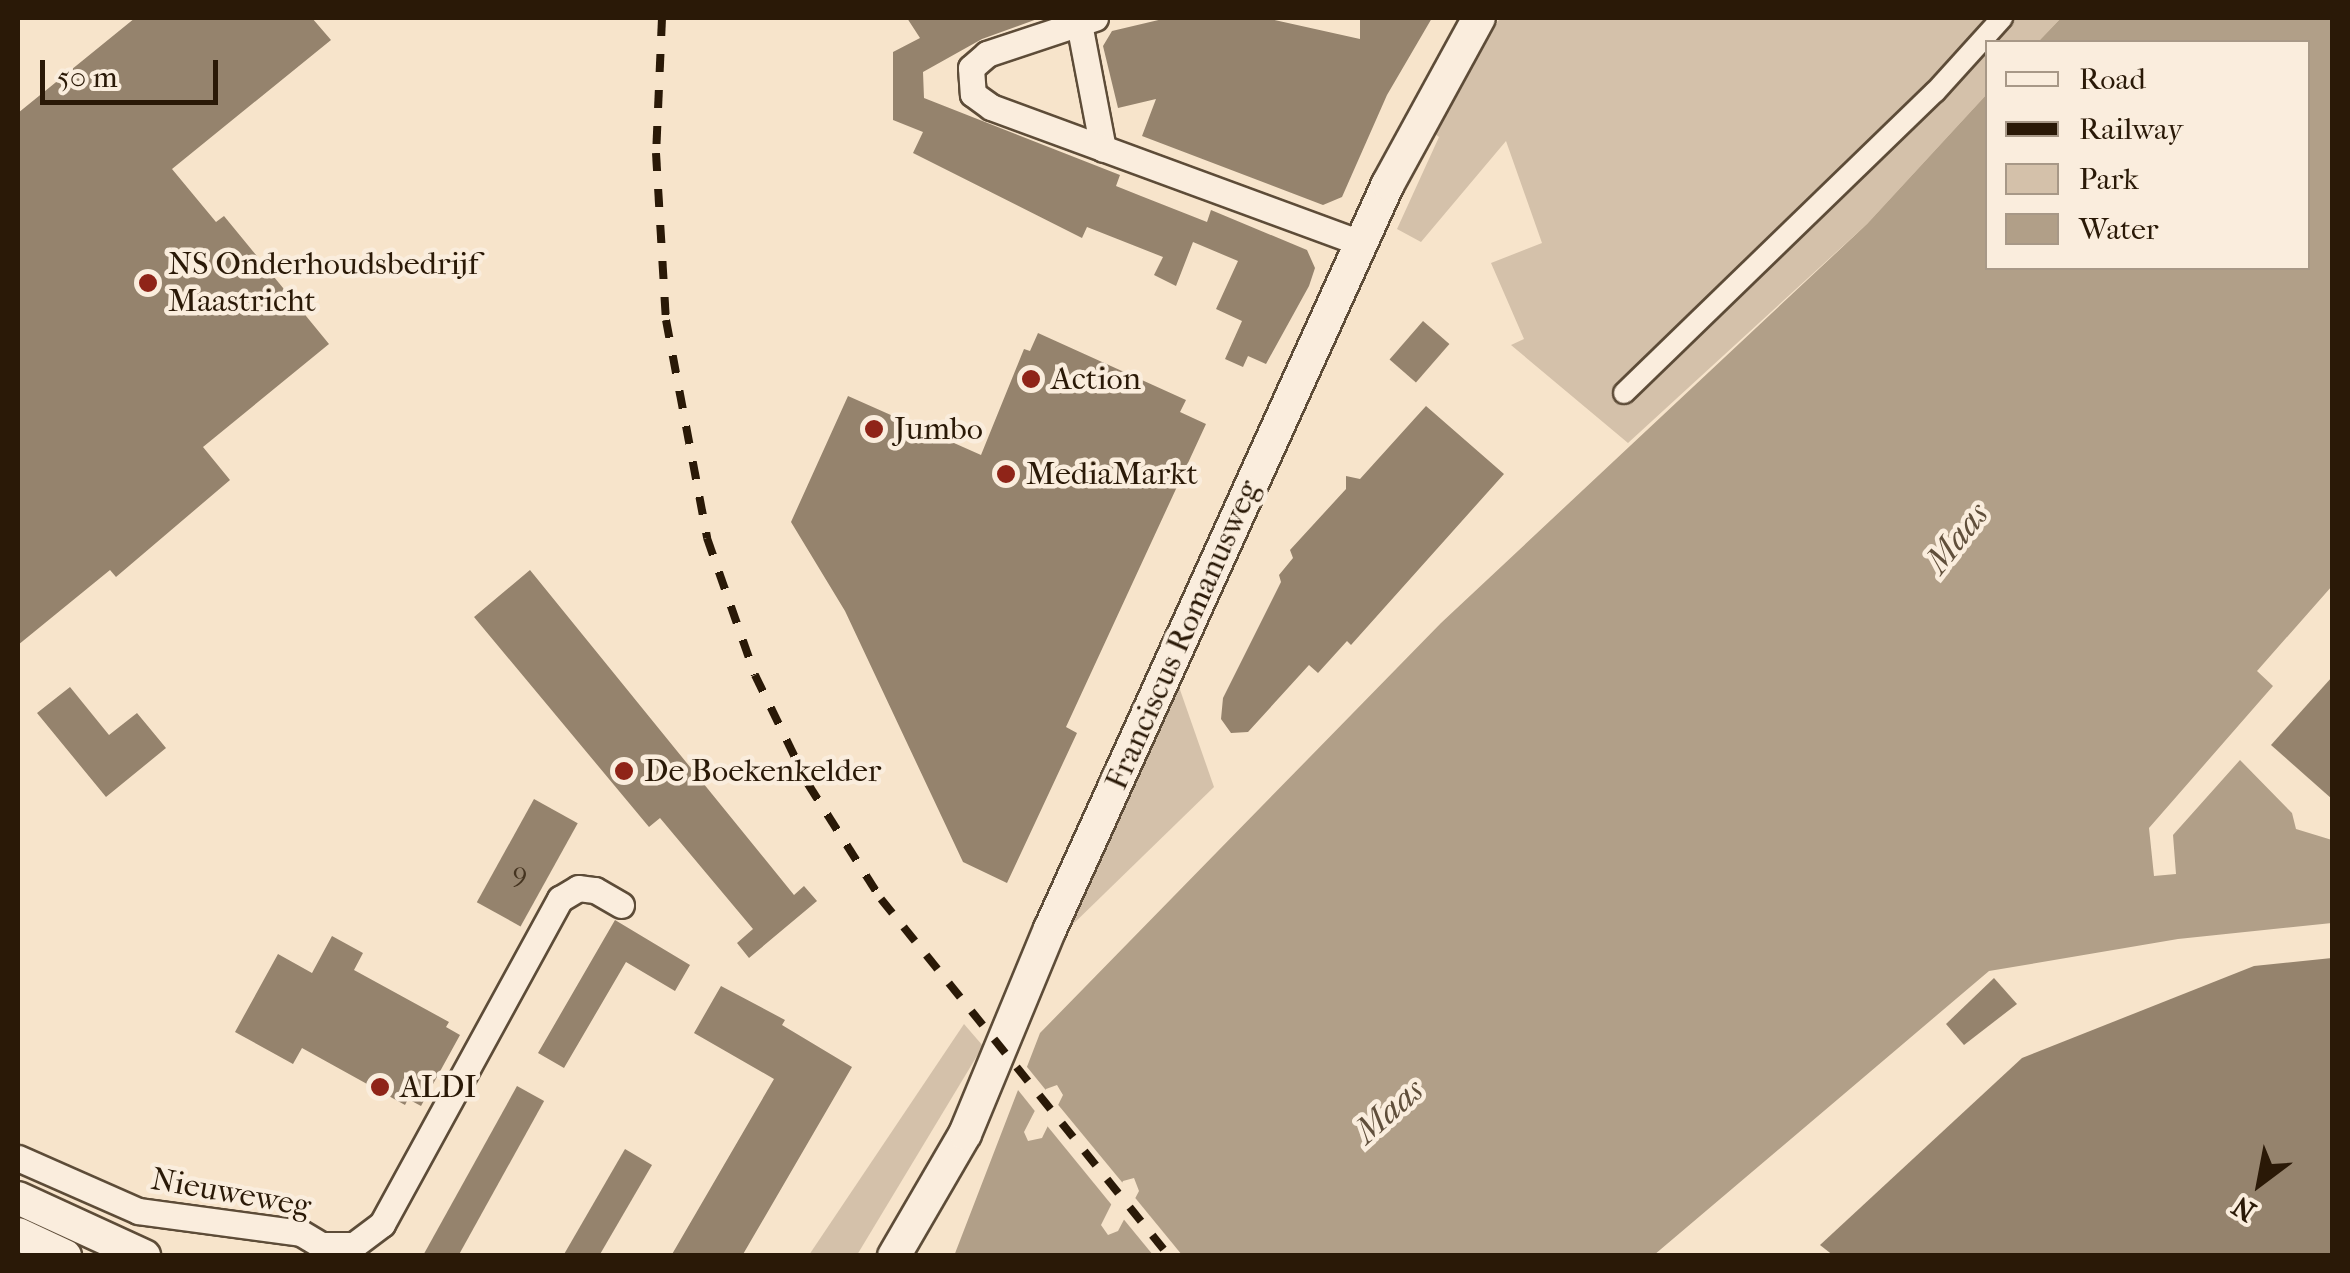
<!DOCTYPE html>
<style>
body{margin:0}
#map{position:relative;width:2350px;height:1273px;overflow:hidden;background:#f7e4cb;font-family:"IM FELL French Canon",serif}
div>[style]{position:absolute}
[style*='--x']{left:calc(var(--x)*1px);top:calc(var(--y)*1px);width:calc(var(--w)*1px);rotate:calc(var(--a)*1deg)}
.green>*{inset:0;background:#d4c1aa}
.water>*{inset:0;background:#b19f88}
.pier>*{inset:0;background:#f7e4cb}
.building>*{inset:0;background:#95836d;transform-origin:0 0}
.roads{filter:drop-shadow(2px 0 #5d4c38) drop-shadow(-2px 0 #5d4c38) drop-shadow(0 2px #5d4c38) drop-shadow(0 -2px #5d4c38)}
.pedestrian>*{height:20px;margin:-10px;padding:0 10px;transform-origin:10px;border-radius:10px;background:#faeddd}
.minor>*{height:25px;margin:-12.5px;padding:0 12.5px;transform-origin:12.5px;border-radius:12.5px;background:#faeddd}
.tertiary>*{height:32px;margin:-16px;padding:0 16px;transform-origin:16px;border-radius:16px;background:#faeddd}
.rail>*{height:8px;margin-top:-4px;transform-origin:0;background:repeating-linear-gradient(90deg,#2a1907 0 18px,transparent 0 36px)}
.dots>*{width:28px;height:28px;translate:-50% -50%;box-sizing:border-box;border:5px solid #faeddd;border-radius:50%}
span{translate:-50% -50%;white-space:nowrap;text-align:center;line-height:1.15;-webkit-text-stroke:9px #faeddd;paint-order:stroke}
.number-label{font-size:28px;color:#453420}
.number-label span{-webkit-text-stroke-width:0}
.poi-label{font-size:32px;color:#2a1907}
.left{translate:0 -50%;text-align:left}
.street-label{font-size:32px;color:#2a1907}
.water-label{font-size:35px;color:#604f3b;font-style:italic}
.frame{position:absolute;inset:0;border:20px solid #2a1907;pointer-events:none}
.legend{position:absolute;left:1985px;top:40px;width:325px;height:230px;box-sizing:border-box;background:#faeddd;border:2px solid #a79887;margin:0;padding:12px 18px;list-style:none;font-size:30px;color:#2a1907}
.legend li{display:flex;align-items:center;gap:20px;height:50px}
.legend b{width:50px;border:2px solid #a79887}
.north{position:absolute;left:2210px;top:1133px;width:100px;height:100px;-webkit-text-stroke:8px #faeddd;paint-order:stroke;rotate:212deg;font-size:28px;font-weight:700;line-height:40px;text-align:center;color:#2a1907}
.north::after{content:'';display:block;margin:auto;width:35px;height:45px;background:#2a1907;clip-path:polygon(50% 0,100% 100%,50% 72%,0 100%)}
.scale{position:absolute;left:40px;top:60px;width:178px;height:45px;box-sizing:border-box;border:5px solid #2a1907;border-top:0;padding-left:12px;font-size:30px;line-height:35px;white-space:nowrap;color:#2a1907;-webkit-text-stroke:8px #faeddd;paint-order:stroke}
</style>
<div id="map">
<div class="green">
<i style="clip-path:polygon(1500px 18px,2061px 18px,2038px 42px,1988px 42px,1987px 94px,1867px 224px,1628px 443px,1511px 345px,1524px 339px,1491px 263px,1542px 243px,1506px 141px,1421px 242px,1397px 229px,1439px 137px,1430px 130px)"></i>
<i style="clip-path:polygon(1178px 684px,1214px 787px,1068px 929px)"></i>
<i style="clip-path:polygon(964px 1024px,983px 1046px,857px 1255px,809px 1255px)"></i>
</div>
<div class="water">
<i style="clip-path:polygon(evenodd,2061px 18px,2332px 18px,2332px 586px,2257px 671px,2273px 686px,2149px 828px,2154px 876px,2176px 874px,2173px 835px,2240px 760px,2292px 813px,2296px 829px,2332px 840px,2332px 923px,2178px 939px,1989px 971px,1654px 1255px,954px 1256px,1040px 1033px,1441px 623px,1867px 224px,1987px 94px,1988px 268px,2308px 268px,2308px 42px,2038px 42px,2061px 18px,1057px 1085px,1063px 1095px,1042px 1138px,1028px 1141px,1024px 1132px,1046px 1089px,1057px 1085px,2061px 18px,1134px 1178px,1139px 1191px,1118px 1231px,1108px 1235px,1101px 1225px,1123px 1181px,1134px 1178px)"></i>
</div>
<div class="pier">
<i style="clip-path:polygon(1023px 1062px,1049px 1094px,1038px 1115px,1014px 1085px)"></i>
<i style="clip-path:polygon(1055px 1101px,1126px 1187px,1115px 1209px,1044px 1122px)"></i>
<i style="clip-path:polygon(1132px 1194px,1182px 1255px,1153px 1255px,1121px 1216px)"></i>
</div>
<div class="building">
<i style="clip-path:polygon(135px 18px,312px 18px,331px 40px,172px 169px,216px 222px,224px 216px,329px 344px,203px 447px,230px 480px,116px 577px,110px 570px,18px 645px,18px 113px)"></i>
<i style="clip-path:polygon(907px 18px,1040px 18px,982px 39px,923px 72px,924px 98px,1120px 175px,1116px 186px,1141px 196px,1207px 222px,1211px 210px,1307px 250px,1315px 268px,1309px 286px,1266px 364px,1248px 356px,1243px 367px,1225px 359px,1242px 321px,1216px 309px,1238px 261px,1193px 242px,1176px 286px,1154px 275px,1163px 257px,1087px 227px,1082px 238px,913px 153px,923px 132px,893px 120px,893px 52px,920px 38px)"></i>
<i style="clip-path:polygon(1167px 18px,1266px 18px,1360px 39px,1360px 18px,1432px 18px,1387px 95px,1342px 197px,1323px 205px,1142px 136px,1156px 99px,1118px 108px,1103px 46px,1112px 31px)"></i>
<i style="left:1423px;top:321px;width:35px;height:51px;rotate:41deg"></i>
<i style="clip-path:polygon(1038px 333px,1186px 400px,1180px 412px,1206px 424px,1066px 727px,1077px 733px,1007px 883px,963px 862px,845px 611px,791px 522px,848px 396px,981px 455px,1024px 349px,1030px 351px)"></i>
<i style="clip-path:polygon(1426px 406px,1504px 474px,1351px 645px,1347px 641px,1318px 673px,1309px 665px,1248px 732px,1231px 733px,1221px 719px,1223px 698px,1281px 582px,1279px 575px,1293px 558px,1290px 550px,1346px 489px,1346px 476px,1360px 479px)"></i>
<i style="clip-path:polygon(530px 570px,794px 895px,804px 886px,817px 901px,749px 958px,737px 943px,753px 929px,660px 818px,649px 827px,474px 617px)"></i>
<i style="clip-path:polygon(2332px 677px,2332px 799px,2271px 745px)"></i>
<i style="clip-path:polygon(70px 687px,109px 735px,137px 713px,166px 748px,106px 797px,37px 713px)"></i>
<i style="left:534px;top:799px;width:50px;height:118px;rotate:29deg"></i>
<i style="clip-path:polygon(615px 920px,690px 965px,675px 991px,626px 962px,564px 1068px,538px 1053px)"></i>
<i style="clip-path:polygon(332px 936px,363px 953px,354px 970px,449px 1022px,446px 1027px,460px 1035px,421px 1106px,408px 1099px,405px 1105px,302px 1048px,293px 1064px,235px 1032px,278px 954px,312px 973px)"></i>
<i style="clip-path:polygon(2332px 958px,2332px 1256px,1834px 1256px,1820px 1245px,2022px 1058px,2254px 966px)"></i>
<i style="clip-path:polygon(1994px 978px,2017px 1004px,1964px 1045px,1946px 1024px)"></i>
<i style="clip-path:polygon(721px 986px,785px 1020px,782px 1025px,852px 1067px,742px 1256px,671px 1256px,774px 1079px,694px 1033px)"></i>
<i style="left:517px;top:1086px;width:31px;height:197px;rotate:29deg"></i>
<i style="clip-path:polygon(625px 1149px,652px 1165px,599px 1256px,563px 1256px)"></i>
</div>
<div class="roads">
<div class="pedestrian">
<i style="--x:1624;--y:393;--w:433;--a:-44.1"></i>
<i style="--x:1935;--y:92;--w:100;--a:-47.8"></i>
</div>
<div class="minor">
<i style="--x:1078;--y:18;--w:133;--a:79.2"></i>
<i style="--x:1095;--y:18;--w:114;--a:161.6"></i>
<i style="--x:987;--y:54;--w:21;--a:139"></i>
<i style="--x:971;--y:68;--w:26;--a:86"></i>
<i style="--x:973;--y:94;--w:22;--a:36"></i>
<i style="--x:991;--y:107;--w:394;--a:20.2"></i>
<i style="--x:18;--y:1158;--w:131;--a:23.8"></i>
<i style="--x:138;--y:1211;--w:164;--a:7.7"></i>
<i style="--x:301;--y:1233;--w:39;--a:31"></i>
<i style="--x:323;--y:1245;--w:31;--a:0"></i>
<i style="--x:354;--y:1245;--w:35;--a:-37"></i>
<i style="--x:382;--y:1224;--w:371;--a:-61.3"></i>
<i style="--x:560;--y:899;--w:21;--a:-31"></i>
<i style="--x:578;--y:888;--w:17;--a:7"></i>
<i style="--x:595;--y:890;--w:30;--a:30"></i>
</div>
<div class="tertiary">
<i style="--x:18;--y:1198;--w:139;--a:24.7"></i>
<i style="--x:18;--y:1234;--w:52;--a:25.1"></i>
<i style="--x:894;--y:1256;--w:141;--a:-59.8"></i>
<i style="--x:965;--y:1134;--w:222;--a:-67.5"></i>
<i style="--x:1050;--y:929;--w:818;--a:-65.6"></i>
<i style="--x:1388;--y:184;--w:189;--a:-61.3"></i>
</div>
</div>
<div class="rail">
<i style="--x:662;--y:18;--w:135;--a:92.5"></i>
<i style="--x:656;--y:153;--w:167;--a:86.6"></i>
<i style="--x:666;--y:320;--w:222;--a:79.3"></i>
<i style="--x:707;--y:538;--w:145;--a:70.7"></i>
<i style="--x:755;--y:675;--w:121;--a:64.1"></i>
<i style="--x:808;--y:784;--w:136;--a:57.6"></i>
<i style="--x:881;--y:899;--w:459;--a:51.1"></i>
</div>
<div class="dots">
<i style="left:148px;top:283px;background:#8f2418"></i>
<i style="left:1031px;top:379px;background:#8f2418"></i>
<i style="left:874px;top:429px;background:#8f2418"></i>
<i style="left:1006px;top:474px;background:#8f2418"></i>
<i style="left:624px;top:771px;background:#8f2418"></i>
<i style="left:380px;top:1087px;background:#8f2418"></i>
</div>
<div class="number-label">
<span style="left:520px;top:872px">9</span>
</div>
<div class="poi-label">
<span class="left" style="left:168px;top:283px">NS Onderhoudsbedrijf<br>Maastricht</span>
<span class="left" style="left:1051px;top:379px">Action</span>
<span class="left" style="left:894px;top:429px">Jumbo</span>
<span class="left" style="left:1026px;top:474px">MediaMarkt</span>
<span class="left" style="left:644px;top:771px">De Boekenkelder</span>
<span class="left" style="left:400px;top:1087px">ALDI</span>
</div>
<div class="street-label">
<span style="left:1183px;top:635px;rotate:-66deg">Franciscus Romanusweg</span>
<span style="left:231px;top:1193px;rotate:10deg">Nieuweweg</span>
</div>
<div class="water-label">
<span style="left:1957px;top:538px;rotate:-51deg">Maas</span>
<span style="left:1389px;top:1111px;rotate:-41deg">Maas</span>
</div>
<div class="frame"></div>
<ul class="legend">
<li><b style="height:12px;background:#faeddd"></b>Road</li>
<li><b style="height:12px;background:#2a1907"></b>Railway</li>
<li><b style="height:28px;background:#d4c1aa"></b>Park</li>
<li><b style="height:28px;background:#b19f88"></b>Water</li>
</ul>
<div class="north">N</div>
<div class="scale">50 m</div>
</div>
